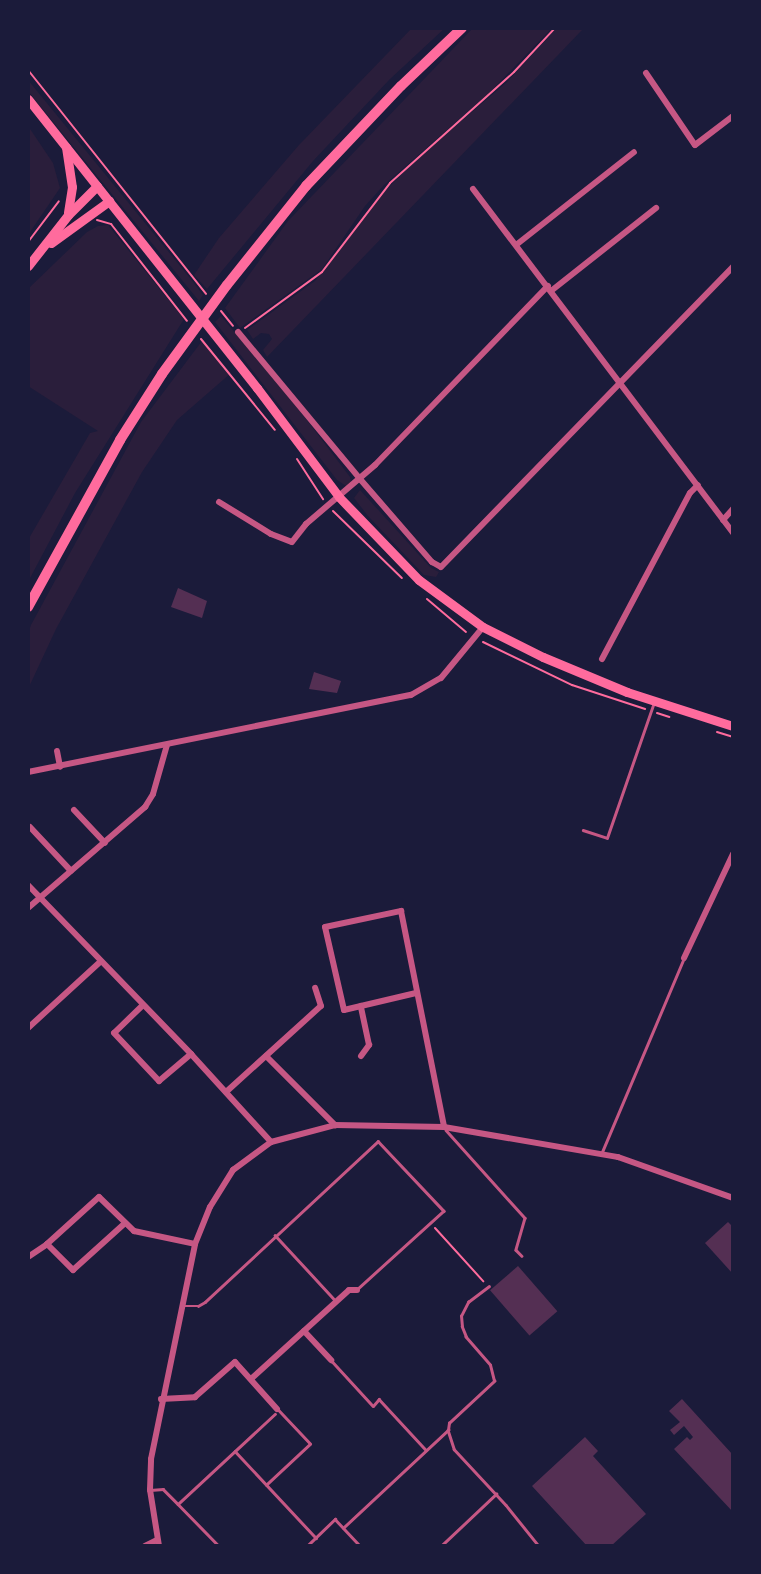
<!DOCTYPE html>
<style>
body{margin:0}
#map{position:relative;width:761px;height:1574px;overflow:hidden;background:#1b1b3a;font-family:"Roboto Condensed",sans-serif}
div>[style]{position:absolute}
[style*='--x']{left:calc(var(--x)*1px);top:calc(var(--y)*1px);width:calc(var(--w)*1px);rotate:calc(var(--a)*1deg)}
.green>*{inset:0;background:#2a1e3b}
.building>*{inset:0;background:#542f53;transform-origin:0 0}
.path>*{height:2px;margin:-1px;padding:0 1px;transform-origin:1px;border-radius:1px;background:#ff6b9d}
.service>*{height:2.5px;margin:-1.25px;padding:0 1.25px;transform-origin:1.25px;border-radius:1.25px;background:#c65784}
.minor>*{height:6px;margin:-3px;padding:0 3px;transform-origin:3px;border-radius:3px;background:#c65784}
.secondary>*{height:9px;margin:-4.5px;padding:0 4.5px;transform-origin:4.5px;border-radius:4.5px;background:#ff6b9d}
.primary>*{height:10px;margin:-5px;padding:0 5px;transform-origin:5px;border-radius:5px;background:#ff6b9d}
span{translate:-50% -50%;white-space:nowrap;text-align:center;line-height:1.15;-webkit-text-stroke:5px #1b1b3a;paint-order:stroke}
.frame{position:absolute;inset:0;border:30px solid #1b1b3a;pointer-events:none}
</style>
<div id="map">
<div class="green">
<i style="clip-path:polygon(412px 28px,445px 28px,390px 79px,313px 161px,207px 289px,194px 275px,219px 238px,299px 145px)"></i>
<i style="clip-path:polygon(473px 28px,552px 28px,488px 94px,384px 185px,365px 206px,322px 269px,240px 328px,225px 308px,288px 221px)"></i>
<i style="clip-path:polygon(557px 28px,584px 28px,267px 357px,263px 350px,272px 339px,269px 334px,261px 333px,253px 339px,247px 330px,315px 281px,382px 194px,421px 155px,506px 83px)"></i>
<i style="clip-path:polygon(28px 80px,190px 278px,203px 295px,199px 301px,28px 91px)"></i>
<i style="clip-path:polygon(28px 126px,53px 163px,60px 188px,28px 235px)"></i>
<i style="clip-path:polygon(108px 225px,184px 319px,75px 493px,28px 582px,28px 540px,90px 433px,98px 431px,28px 386px,28px 289px,87px 232px,98px 226px)"></i>
<i style="clip-path:polygon(221px 316px,291px 399px,350px 477px,351px 482px,346px 486px,337px 480px,215px 322px)"></i>
<i style="clip-path:polygon(202px 341px,231px 373px,177px 420px,142px 472px,56px 629px,28px 689px,28px 633px,31px 625px,141px 422px)"></i>
<i style="clip-path:polygon(360px 490px,431px 568px,439px 572px,436px 577px,424px 575px,368px 516px,354px 498px)"></i>
</div>
<div class="building">
<i style="clip-path:polygon(178px 588px,207px 601px,202px 618px,171px 607px)"></i>
<i style="clip-path:polygon(314px 672px,341px 681px,337px 693px,309px 689px)"></i>
<i style="clip-path:polygon(728px 1222px,733px 1227px,733px 1274px,705px 1243px)"></i>
<i style="left:518px;top:1266px;width:60px;height:37px;rotate:49deg"></i>
<i style="clip-path:polygon(682px 1399px,733px 1455px,733px 1512px,674px 1449px,687px 1437px,690px 1440px,693px 1437px,684px 1426px,674px 1435px,670px 1430px,680px 1422px,669px 1411px)"></i>
<i style="clip-path:polygon(585px 1437px,598px 1451px,593px 1456px,646px 1514px,611px 1546px,587px 1546px,532px 1486px)"></i>
</div>
<div class="path">
<i style="--x:28;--y:70;--w:286;--a:51.5"></i>
<i style="--x:97;--y:220;--w:15;--a:16"></i>
<i style="--x:111;--y:224;--w:123;--a:51.9"></i>
<i style="--x:28;--y:242;--w:51;--a:-52.9"></i>
<i style="--x:221;--y:311;--w:19;--a:51"></i>
<i style="--x:245;--y:328;--w:95;--a:-36"></i>
<i style="--x:322;--y:272;--w:112;--a:-52.6"></i>
<i style="--x:390;--y:183;--w:166;--a:-41.8"></i>
<i style="--x:514;--y:72;--w:60;--a:-47"></i>
<i style="--x:201;--y:339;--w:117;--a:50.9"></i>
<i style="--x:297;--y:459;--w:48;--a:57"></i>
<i style="--x:333;--y:511;--w:96;--a:44.2"></i>
<i style="--x:427;--y:599;--w:51;--a:40.2"></i>
<i style="--x:483;--y:642;--w:99;--a:25.8"></i>
<i style="--x:572;--y:685;--w:77;--a:18.2"></i>
<i style="--x:657;--y:713;--w:13;--a:18"></i>
<i style="--x:717;--y:732;--w:17;--a:17"></i>
<i style="--x:435;--y:1228;--w:72;--a:47.8"></i>
</div>
<div class="service">
<i style="--x:583;--y:830;--w:25;--a:18"></i>
<i style="--x:607;--y:838;--w:141;--a:-70.9"></i>
<i style="--x:446;--y:1130;--w:118;--a:48.1"></i>
<i style="--x:525;--y:1218;--w:33;--a:106"></i>
<i style="--x:516;--y:1250;--w:8;--a:45"></i>
<i style="--x:602;--y:1152;--w:211;--a:-67.1"></i>
<i style="--x:275;--y:1235;--w:90;--a:47.3"></i>
<i style="--x:185;--y:1306;--w:13;--a:0"></i>
<i style="--x:198;--y:1306;--w:8;--a:-30"></i>
<i style="--x:205;--y:1302;--w:236;--a:-42.9"></i>
<i style="--x:378;--y:1141;--w:96;--a:46.7"></i>
<i style="--x:444;--y:1211;--w:116;--a:137.8"></i>
<i style="--x:331;--y:1360;--w:62;--a:47.6"></i>
<i style="--x:373;--y:1406;--w:9;--a:-49"></i>
<i style="--x:379;--y:1399;--w:69;--a:47.3"></i>
<i style="--x:448;--y:1430;--w:20;--a:72"></i>
<i style="--x:454;--y:1449;--w:76;--a:47.1"></i>
<i style="--x:506;--y:1505;--w:53;--a:51.2"></i>
<i style="--x:235;--y:1451;--w:119;--a:47"></i>
<i style="--x:266;--y:1485;--w:60;--a:-43"></i>
<i style="--x:310;--y:1444;--w:48;--a:-133.3"></i>
<i style="--x:150;--y:1490;--w:13;--a:-4"></i>
<i style="--x:163;--y:1489;--w:21;--a:45"></i>
<i style="--x:178;--y:1504;--w:132;--a:-42.9"></i>
<i style="--x:178;--y:1504;--w:59;--a:45.7"></i>
<i style="--x:343;--y:1528;--w:144;--a:-43"></i>
<i style="--x:448;--y:1430;--w:7;--a:-82"></i>
<i style="--x:449;--y:1423;--w:62;--a:-43"></i>
<i style="--x:494;--y:1381;--w:16;--a:-104"></i>
<i style="--x:490;--y:1365;--w:37;--a:-131"></i>
<i style="--x:466;--y:1337;--w:11;--a:-112"></i>
<i style="--x:462;--y:1327;--w:11;--a:-95"></i>
<i style="--x:461;--y:1316;--w:16;--a:-63"></i>
<i style="--x:468;--y:1302;--w:26;--a:-37"></i>
<i style="--x:307;--y:1546;--w:39;--a:-44"></i>
<i style="--x:335;--y:1519;--w:37;--a:47"></i>
<i style="--x:441;--y:1546;--w:76;--a:-43.4"></i>
</div>
<div class="minor">
<i style="--x:646;--y:73;--w:87;--a:55.8"></i>
<i style="--x:695;--y:145;--w:48;--a:-37.3"></i>
<i style="--x:473;--y:189;--w:431;--a:52.9"></i>
<i style="--x:516;--y:245;--w:150;--a:-38.2"></i>
<i style="--x:551;--y:291;--w:134;--a:-38.3"></i>
<i style="--x:238;--y:332;--w:191;--a:50.3"></i>
<i style="--x:360;--y:479;--w:110;--a:49.1"></i>
<i style="--x:432;--y:562;--w:10;--a:29"></i>
<i style="--x:441;--y:567;--w:419;--a:-45.8"></i>
<i style="--x:219;--y:502;--w:61;--a:31.6"></i>
<i style="--x:271;--y:534;--w:22;--a:21"></i>
<i style="--x:292;--y:542;--w:23;--a:-52"></i>
<i style="--x:306;--y:524;--w:91;--a:-40.5"></i>
<i style="--x:375;--y:465;--w:249;--a:-46"></i>
<i style="--x:723;--y:520;--w:15;--a:-48"></i>
<i style="--x:602;--y:659;--w:188;--a:-62.1"></i>
<i style="--x:690;--y:493;--w:11;--a:-45"></i>
<i style="--x:57;--y:751;--w:16;--a:79"></i>
<i style="--x:28;--y:772;--w:391;--a:-11.4"></i>
<i style="--x:411;--y:695;--w:34;--a:-30"></i>
<i style="--x:441;--y:678;--w:66;--a:-50.5"></i>
<i style="--x:74;--y:810;--w:45;--a:46.8"></i>
<i style="--x:30;--y:827;--w:60;--a:47"></i>
<i style="--x:28;--y:885;--w:235;--a:46"></i>
<i style="--x:191;--y:1054;--w:119;--a:47.7"></i>
<i style="--x:28;--y:908;--w:155;--a:-40.8"></i>
<i style="--x:145;--y:807;--w:15;--a:-58"></i>
<i style="--x:153;--y:794;--w:51;--a:-74.1"></i>
<i style="--x:684;--y:958;--w:115;--a:-64.8"></i>
<i style="--x:416;--y:993;--w:74;--a:166.7"></i>
<i style="--x:344;--y:1010;--w:85;--a:-102.9"></i>
<i style="--x:325;--y:927;--w:78;--a:-11.9"></i>
<i style="--x:401;--y:911;--w:220;--a:78.7"></i>
<i style="--x:143;--y:1005;--w:40;--a:136"></i>
<i style="--x:114;--y:1033;--w:66;--a:46.8"></i>
<i style="--x:159;--y:1081;--w:42;--a:-40.2"></i>
<i style="--x:28;--y:1028;--w:98;--a:-42.5"></i>
<i style="--x:266;--y:1056;--w:98;--a:45"></i>
<i style="--x:361;--y:1056;--w:14;--a:-54"></i>
<i style="--x:369;--y:1045;--w:40;--a:-102"></i>
<i style="--x:226;--y:1092;--w:128;--a:-42.2"></i>
<i style="--x:321;--y:1006;--w:19;--a:-108"></i>
<i style="--x:47;--y:1244;--w:37;--a:45"></i>
<i style="--x:73;--y:1270;--w:69;--a:-42"></i>
<i style="--x:28;--y:1257;--w:23;--a:-34"></i>
<i style="--x:47;--y:1244;--w:70;--a:-42.1"></i>
<i style="--x:99;--y:1197;--w:49;--a:44.2"></i>
<i style="--x:134;--y:1231;--w:62;--a:12"></i>
<i style="--x:304;--y:1331;--w:40;--a:47"></i>
<i style="--x:251;--y:1379;--w:132;--a:-42.2"></i>
<i style="--x:349;--y:1290;--w:8;--a:0"></i>
<i style="--x:161;--y:1399;--w:34;--a:-3"></i>
<i style="--x:195;--y:1397;--w:53;--a:-41.2"></i>
<i style="--x:235;--y:1362;--w:63;--a:48.2"></i>
<i style="--x:145;--y:1546;--w:13;--a:-27"></i>
<i style="--x:159;--y:1546;--w:57;--a:-99.1"></i>
<i style="--x:150;--y:1490;--w:31;--a:-88"></i>
<i style="--x:151;--y:1459;--w:219;--a:-78.4"></i>
<i style="--x:195;--y:1244;--w:40;--a:-68"></i>
<i style="--x:210;--y:1207;--w:44;--a:-58.1"></i>
<i style="--x:233;--y:1170;--w:47;--a:-36.4"></i>
<i style="--x:271;--y:1142;--w:66;--a:-14.9"></i>
<i style="--x:335;--y:1125;--w:109;--a:1.1"></i>
<i style="--x:444;--y:1127;--w:177;--a:9.8"></i>
<i style="--x:618;--y:1157;--w:122;--a:19.6"></i>
</div>
<div class="secondary">
<i style="--x:28;--y:99;--w:369;--a:51.6"></i>
<i style="--x:257;--y:388;--w:136;--a:53"></i>
<i style="--x:339;--y:497;--w:115;--a:46.1"></i>
<i style="--x:419;--y:580;--w:79;--a:36.3"></i>
<i style="--x:483;--y:627;--w:67;--a:26.6"></i>
<i style="--x:543;--y:657;--w:91;--a:22.6"></i>
<i style="--x:627;--y:692;--w:111;--a:17.8"></i>
<i style="--x:66;--y:147;--w:40;--a:81.5"></i>
<i style="--x:72;--y:187;--w:26;--a:99"></i>
<i style="--x:51;--y:243;--w:72;--a:-35.9"></i>
<i style="--x:28;--y:266;--w:65;--a:-51.9"></i>
<i style="--x:68;--y:215;--w:41;--a:-45"></i>
</div>
<div class="primary">
<i style="--x:28;--y:607;--w:191;--a:-61.1"></i>
<i style="--x:120;--y:440;--w:78;--a:-57.5"></i>
<i style="--x:162;--y:374;--w:110;--a:-53.9"></i>
<i style="--x:227;--y:285;--w:127;--a:-51.4"></i>
<i style="--x:306;--y:186;--w:138;--a:-46.5"></i>
<i style="--x:401;--y:86;--w:84;--a:-43.6"></i>
</div>
<div class="frame"></div>
</div>
